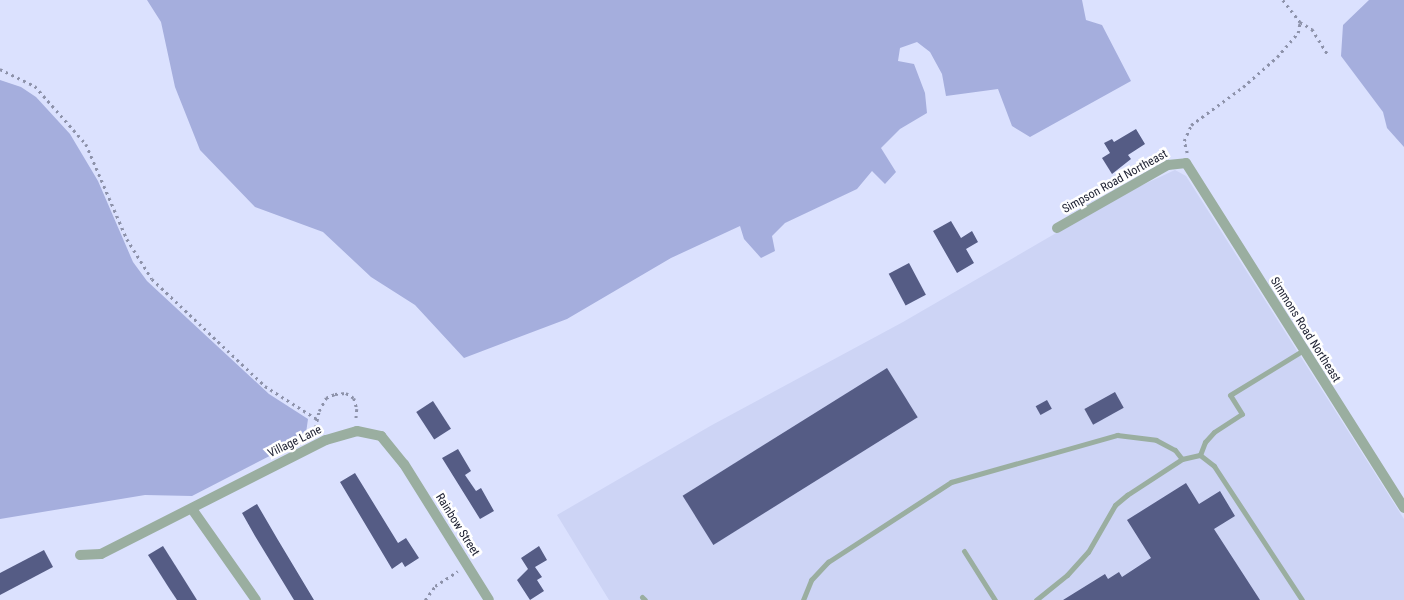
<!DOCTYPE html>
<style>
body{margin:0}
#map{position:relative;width:1404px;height:600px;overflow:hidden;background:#dbe1fe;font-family:"Roboto Condensed",sans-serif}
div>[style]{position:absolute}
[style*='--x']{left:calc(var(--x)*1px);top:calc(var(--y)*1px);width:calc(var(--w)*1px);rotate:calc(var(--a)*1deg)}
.built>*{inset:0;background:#cdd4f5}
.green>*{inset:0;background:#a5aedd}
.building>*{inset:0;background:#555c85;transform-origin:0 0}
.path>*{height:2.5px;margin-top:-1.25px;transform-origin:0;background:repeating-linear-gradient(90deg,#8d92aa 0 2.5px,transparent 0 6.5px)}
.service>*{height:5px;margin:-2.5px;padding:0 2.5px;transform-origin:2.5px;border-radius:2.5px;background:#9aaea0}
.minor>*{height:10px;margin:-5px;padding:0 5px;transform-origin:5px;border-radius:5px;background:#9aaea0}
span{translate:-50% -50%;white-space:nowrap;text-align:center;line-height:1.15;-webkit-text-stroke:5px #fff;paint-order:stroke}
.street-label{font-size:12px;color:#212435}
</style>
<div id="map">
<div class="built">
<i style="clip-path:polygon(1175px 170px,1186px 176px,1404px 519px,1404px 600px,609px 600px,557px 515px,712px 425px,903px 322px,1125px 193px)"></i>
</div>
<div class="green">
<i style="clip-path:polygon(147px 0,1082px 0,1086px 20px,1102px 25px,1131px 81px,1030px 137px,1012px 126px,998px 89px,946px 96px,942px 74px,930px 52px,917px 42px,900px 48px,898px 61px,914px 64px,925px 93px,927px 113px,900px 129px,881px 148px,896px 172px,885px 184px,872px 171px,857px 189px,785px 223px,772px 236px,775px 251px,761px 258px,744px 239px,740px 226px,671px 258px,567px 319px,464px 358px,415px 305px,371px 277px,323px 232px,255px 207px,200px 150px,175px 87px,161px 22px)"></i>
<i style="clip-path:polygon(1369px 0,1404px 0,1404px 147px,1387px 128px,1383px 112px,1341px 56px,1343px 25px)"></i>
<i style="clip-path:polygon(0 80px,21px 87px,36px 97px,70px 134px,98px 181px,133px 262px,147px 281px,269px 394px,308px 419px,306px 433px,291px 445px,192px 496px,145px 495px,0 519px)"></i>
</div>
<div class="building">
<i style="clip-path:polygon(1136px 129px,1145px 144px,1128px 155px,1131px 159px,1112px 174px,1102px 158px,1110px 153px,1104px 143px,1112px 139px,1114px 142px)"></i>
<i style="clip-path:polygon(951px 221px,961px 238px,972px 231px,978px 242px,966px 249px,974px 263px,957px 273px,933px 231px)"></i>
<i style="left:909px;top:263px;width:36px;height:23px;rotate:62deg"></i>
<i style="left:887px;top:368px;width:58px;height:241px;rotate:58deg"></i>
<i style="left:1115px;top:392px;width:18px;height:35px;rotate:61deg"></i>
<i style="left:1047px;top:400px;width:10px;height:13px;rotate:61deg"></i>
<i style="left:433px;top:401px;width:33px;height:20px;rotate:57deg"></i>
<i style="clip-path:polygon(458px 449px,471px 471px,465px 475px,476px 491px,481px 488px,494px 511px,480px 519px,442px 458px)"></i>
<i style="clip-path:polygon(355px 473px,398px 543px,406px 538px,419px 558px,405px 567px,402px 562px,392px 569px,340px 482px)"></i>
<i style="clip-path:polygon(1186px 483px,1199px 504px,1220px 491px,1235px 516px,1214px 529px,1260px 600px,1063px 600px,1105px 574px,1108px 579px,1119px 572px,1122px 577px,1151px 558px,1127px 520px)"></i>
<i style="clip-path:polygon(257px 504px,278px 540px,314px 600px,294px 600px,255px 536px,242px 513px)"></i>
<i style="clip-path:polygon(163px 546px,182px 576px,197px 600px,177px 600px,169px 588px,148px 555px)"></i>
<i style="clip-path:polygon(539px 546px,547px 560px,535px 567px,542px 577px,537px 580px,544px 591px,530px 600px,517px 580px,528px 569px,521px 558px)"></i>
<i style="clip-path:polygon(44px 550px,53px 567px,0 595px,0 573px)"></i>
</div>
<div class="path">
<i style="--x:1283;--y:0;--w:28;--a:52"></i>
<i style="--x:1300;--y:22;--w:14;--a:30"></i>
<i style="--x:1312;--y:29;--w:31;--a:58"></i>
<i style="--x:0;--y:69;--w:39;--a:26"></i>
<i style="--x:35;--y:86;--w:77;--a:48.7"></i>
<i style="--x:86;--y:144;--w:103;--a:66.7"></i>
<i style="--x:127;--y:239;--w:47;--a:58"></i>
<i style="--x:152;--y:279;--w:156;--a:43.4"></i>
<i style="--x:265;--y:386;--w:62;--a:32.4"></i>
<i style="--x:1187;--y:153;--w:12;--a:-104"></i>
<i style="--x:1184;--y:141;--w:17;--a:-66"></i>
<i style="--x:1191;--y:125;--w:64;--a:-36.2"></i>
<i style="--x:1243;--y:87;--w:45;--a:-41.4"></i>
<i style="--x:1277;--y:57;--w:32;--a:-49"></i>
<i style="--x:1298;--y:33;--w:11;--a:-80"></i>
<i style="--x:314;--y:434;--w:24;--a:-78"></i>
<i style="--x:319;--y:411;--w:15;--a:-62"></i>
<i style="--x:326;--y:398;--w:10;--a:-24"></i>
<i style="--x:335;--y:394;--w:11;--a:-5"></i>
<i style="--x:346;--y:393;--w:9;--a:32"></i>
<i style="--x:354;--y:398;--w:11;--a:75"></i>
<i style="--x:357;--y:409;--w:12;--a:95"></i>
<i style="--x:425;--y:600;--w:17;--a:-54"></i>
<i style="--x:435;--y:586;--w:27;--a:-33"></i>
</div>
<div class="service">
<i style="--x:1200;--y:455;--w:14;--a:-69"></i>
<i style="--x:1205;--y:442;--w:13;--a:-48"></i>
<i style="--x:1214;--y:432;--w:33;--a:-33"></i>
<i style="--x:1242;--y:414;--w:22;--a:-122"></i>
<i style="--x:1230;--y:395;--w:84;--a:-31.4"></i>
<i style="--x:964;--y:551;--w:58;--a:57.7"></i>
<i style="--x:642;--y:597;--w:4;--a:45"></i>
<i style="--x:803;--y:600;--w:22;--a:-68"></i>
<i style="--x:811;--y:580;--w:25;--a:-47"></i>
<i style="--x:828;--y:562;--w:147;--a:-33"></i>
<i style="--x:951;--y:482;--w:173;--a:-15.8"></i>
<i style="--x:1117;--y:435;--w:39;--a:7"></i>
<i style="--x:1156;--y:440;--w:21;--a:28"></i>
<i style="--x:1175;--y:450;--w:11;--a:52"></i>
<i style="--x:1036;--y:600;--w:40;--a:-39"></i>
<i style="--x:1067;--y:575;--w:31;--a:-48"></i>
<i style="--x:1088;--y:552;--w:54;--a:-60.1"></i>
<i style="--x:1115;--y:505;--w:16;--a:-40"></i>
<i style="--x:1127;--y:495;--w:66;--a:-33.2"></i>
<i style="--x:1182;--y:459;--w:18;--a:-13"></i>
<i style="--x:1200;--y:455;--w:18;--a:38"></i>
<i style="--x:1214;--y:466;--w:160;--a:56.7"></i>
</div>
<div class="minor">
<i style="--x:1057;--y:228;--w:128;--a:-29.6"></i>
<i style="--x:1168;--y:165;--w:18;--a:-6"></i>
<i style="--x:1186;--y:163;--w:408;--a:57.7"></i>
<i style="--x:192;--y:509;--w:111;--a:54.9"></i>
<i style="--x:80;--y:555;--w:21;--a:-3"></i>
<i style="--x:101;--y:554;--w:252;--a:-26.9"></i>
<i style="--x:326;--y:440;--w:32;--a:-16"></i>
<i style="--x:357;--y:431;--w:25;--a:12"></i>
<i style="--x:381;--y:436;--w:36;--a:51"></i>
<i style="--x:404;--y:464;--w:160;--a:58"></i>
</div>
<div class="street-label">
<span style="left:1115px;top:182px;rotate:-29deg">Simpson Road Northeast</span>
<span style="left:1305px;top:330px;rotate:58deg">Simmons Road Northeast</span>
<span style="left:295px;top:442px;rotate:-26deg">Village Lane</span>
<span style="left:457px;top:525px;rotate:58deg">Rainbow Street</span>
</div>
</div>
